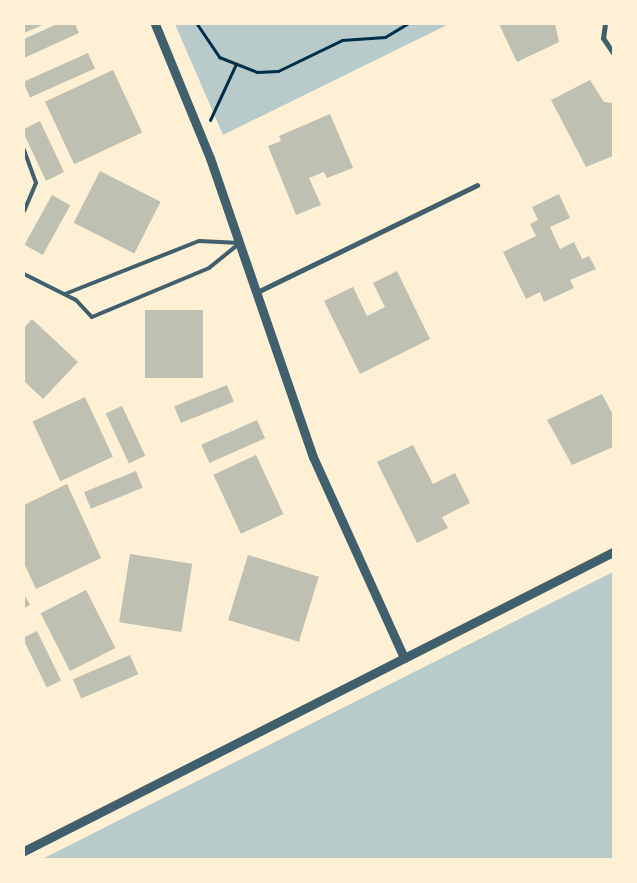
<!DOCTYPE html>
<style>
body{margin:0}
#map{position:relative;width:637px;height:883px;overflow:hidden;background:#fdf0d5;font-family:Quicksand,sans-serif}
div>[style]{position:absolute}
[style*='--x']{left:calc(var(--x)*1px);top:calc(var(--y)*1px);width:calc(var(--w)*1px);rotate:calc(var(--a)*1deg)}
.green>*{inset:0;background:#b9caca}
.building>*{inset:0;background:#bec0b2;transform-origin:0 0}
.path>*{height:3px;margin:-1.5px;padding:0 1.5px;transform-origin:1.5px;border-radius:1.5px;background:#003049}
.service>*{height:4px;margin:-2px;padding:0 2px;transform-origin:2px;border-radius:2px;background:#3f606c}
.minor>*{height:5px;margin:-2.5px;padding:0 2.5px;transform-origin:2.5px;border-radius:2.5px;background:#3f606c}
.tertiary>*{height:9px;margin:-4.5px;padding:0 4.5px;transform-origin:4.5px;border-radius:4.5px;background:#3f606c}
span{translate:-50% -50%;white-space:nowrap;text-align:center;line-height:1.15;-webkit-text-stroke:4px #fdf0d5;paint-order:stroke}
.frame{position:absolute;inset:0;border:25px solid #fdf0d5;pointer-events:none}
</style>
<div id="map">
<div class="green">
<i style="clip-path:polygon(175px 24px,449px 24px,223px 135px)"></i>
<i style="clip-path:polygon(613px 572px,613px 859px,42px 859px)"></i>
</div>
<div class="building">
<i style="clip-path:polygon(24px 24px,45px 24px,24px 33px)"></i>
<i style="clip-path:polygon(57px 24px,75px 24px,79px 33px,24px 58px,24px 39px)"></i>
<i style="clip-path:polygon(499px 24px,555px 24px,559px 42px,517px 62px)"></i>
<i style="left:88px;top:53px;width:17px;height:71px;rotate:66deg"></i>
<i style="left:113px;top:70px;width:69px;height:75px;rotate:65deg"></i>
<i style="clip-path:polygon(590px 80px,604px 102px,613px 103px,613px 156px,586px 167px,551px 100px)"></i>
<i style="clip-path:polygon(330px 114px,353px 168px,327px 178px,324px 172px,309px 178px,321px 205px,296px 215px,268px 146px,281px 141px,279px 136px)"></i>
<i style="clip-path:polygon(40px 121px,64px 172px,46px 181px,24px 134px,24px 129px)"></i>
<i style="left:100px;top:171px;width:68px;height:58px;rotate:27deg"></i>
<i style="clip-path:polygon(559px 194px,570px 218px,550px 227px,560px 249px,574px 242px,582px 259px,589px 256px,596px 269px,570px 280px,574px 288px,544px 302px,540px 292px,526px 299px,503px 252px,536px 236px,530px 224px,538px 220px,532px 207px)"></i>
<i style="left:52px;top:195px;width:21px;height:57px;rotate:29deg"></i>
<i style="clip-path:polygon(397px 271px,430px 339px,360px 374px,324px 301px,353px 287px,367px 316px,385px 307px,373px 283px)"></i>
<i style="left:145px;top:310px;width:58px;height:68px"></i>
<i style="clip-path:polygon(32px 319px,78px 362px,43px 399px,24px 381px,24px 328px)"></i>
<i style="left:227px;top:385px;width:18px;height:57px;rotate:68deg"></i>
<i style="clip-path:polygon(602px 394px,613px 415px,613px 447px,572px 465px,547px 420px)"></i>
<i style="left:85px;top:397px;width:66px;height:58px;rotate:65deg"></i>
<i style="left:122px;top:406px;width:55px;height:18px;rotate:65deg"></i>
<i style="left:257px;top:420px;width:20px;height:61px;rotate:66deg"></i>
<i style="clip-path:polygon(413px 445px,433px 484px,455px 473px,470px 503px,442px 517px,448px 528px,417px 543px,377px 462px)"></i>
<i style="left:256px;top:455px;width:65px;height:47px;rotate:65deg"></i>
<i style="left:136px;top:471px;width:18px;height:56px;rotate:68deg"></i>
<i style="clip-path:polygon(67px 484px,101px 558px,36px 589px,24px 563px,24px 505px)"></i>
<i style="left:130px;top:554px;width:63px;height:69px;rotate:9deg"></i>
<i style="left:248px;top:555px;width:74px;height:68px;rotate:17deg"></i>
<i style="left:86px;top:590px;width:65px;height:51px;rotate:63deg"></i>
<i style="clip-path:polygon(24px 594px,30px 605px,24px 608px)"></i>
<i style="left:37px;top:631px;width:55px;height:16px;rotate:64deg"></i>
<i style="left:130px;top:655px;width:21px;height:62px;rotate:67deg"></i>
</div>
<div class="path">
<i style="--x:197;--y:24;--w:40;--a:56"></i>
<i style="--x:219;--y:57;--w:41;--a:21.5"></i>
<i style="--x:257;--y:72;--w:21;--a:-3"></i>
<i style="--x:278;--y:71;--w:71;--a:-25.8"></i>
<i style="--x:342;--y:40;--w:43;--a:-4"></i>
<i style="--x:385;--y:37;--w:26;--a:-31"></i>
<i style="--x:210;--y:120;--w:60;--a:-65.2"></i>
</div>
<div class="service">
<i style="--x:24;--y:150;--w:35;--a:70"></i>
<i style="--x:36;--y:183;--w:30;--a:113"></i>
<i style="--x:24;--y:274;--w:58;--a:26.6"></i>
<i style="--x:76;--y:300;--w:23;--a:47"></i>
<i style="--x:92;--y:317;--w:127;--a:-22.7"></i>
<i style="--x:209;--y:268;--w:38;--a:-39"></i>
<i style="--x:65;--y:294;--w:144;--a:-21.6"></i>
<i style="--x:199;--y:241;--w:41;--a:2.8"></i>
</div>
<div class="minor">
<i style="--x:605;--y:24;--w:14;--a:98"></i>
<i style="--x:603;--y:38;--w:18;--a:56"></i>
<i style="--x:255;--y:293;--w:247;--a:-25.9"></i>
</div>
<div class="tertiary">
<i style="--x:155;--y:24;--w:145;--a:67.7"></i>
<i style="--x:210;--y:158;--w:316;--a:71"></i>
<i style="--x:313;--y:457;--w:221;--a:65.6"></i>
<i style="--x:24;--y:851;--w:661;--a:-26.91"></i>
</div>
<div class="frame"></div>
</div>
